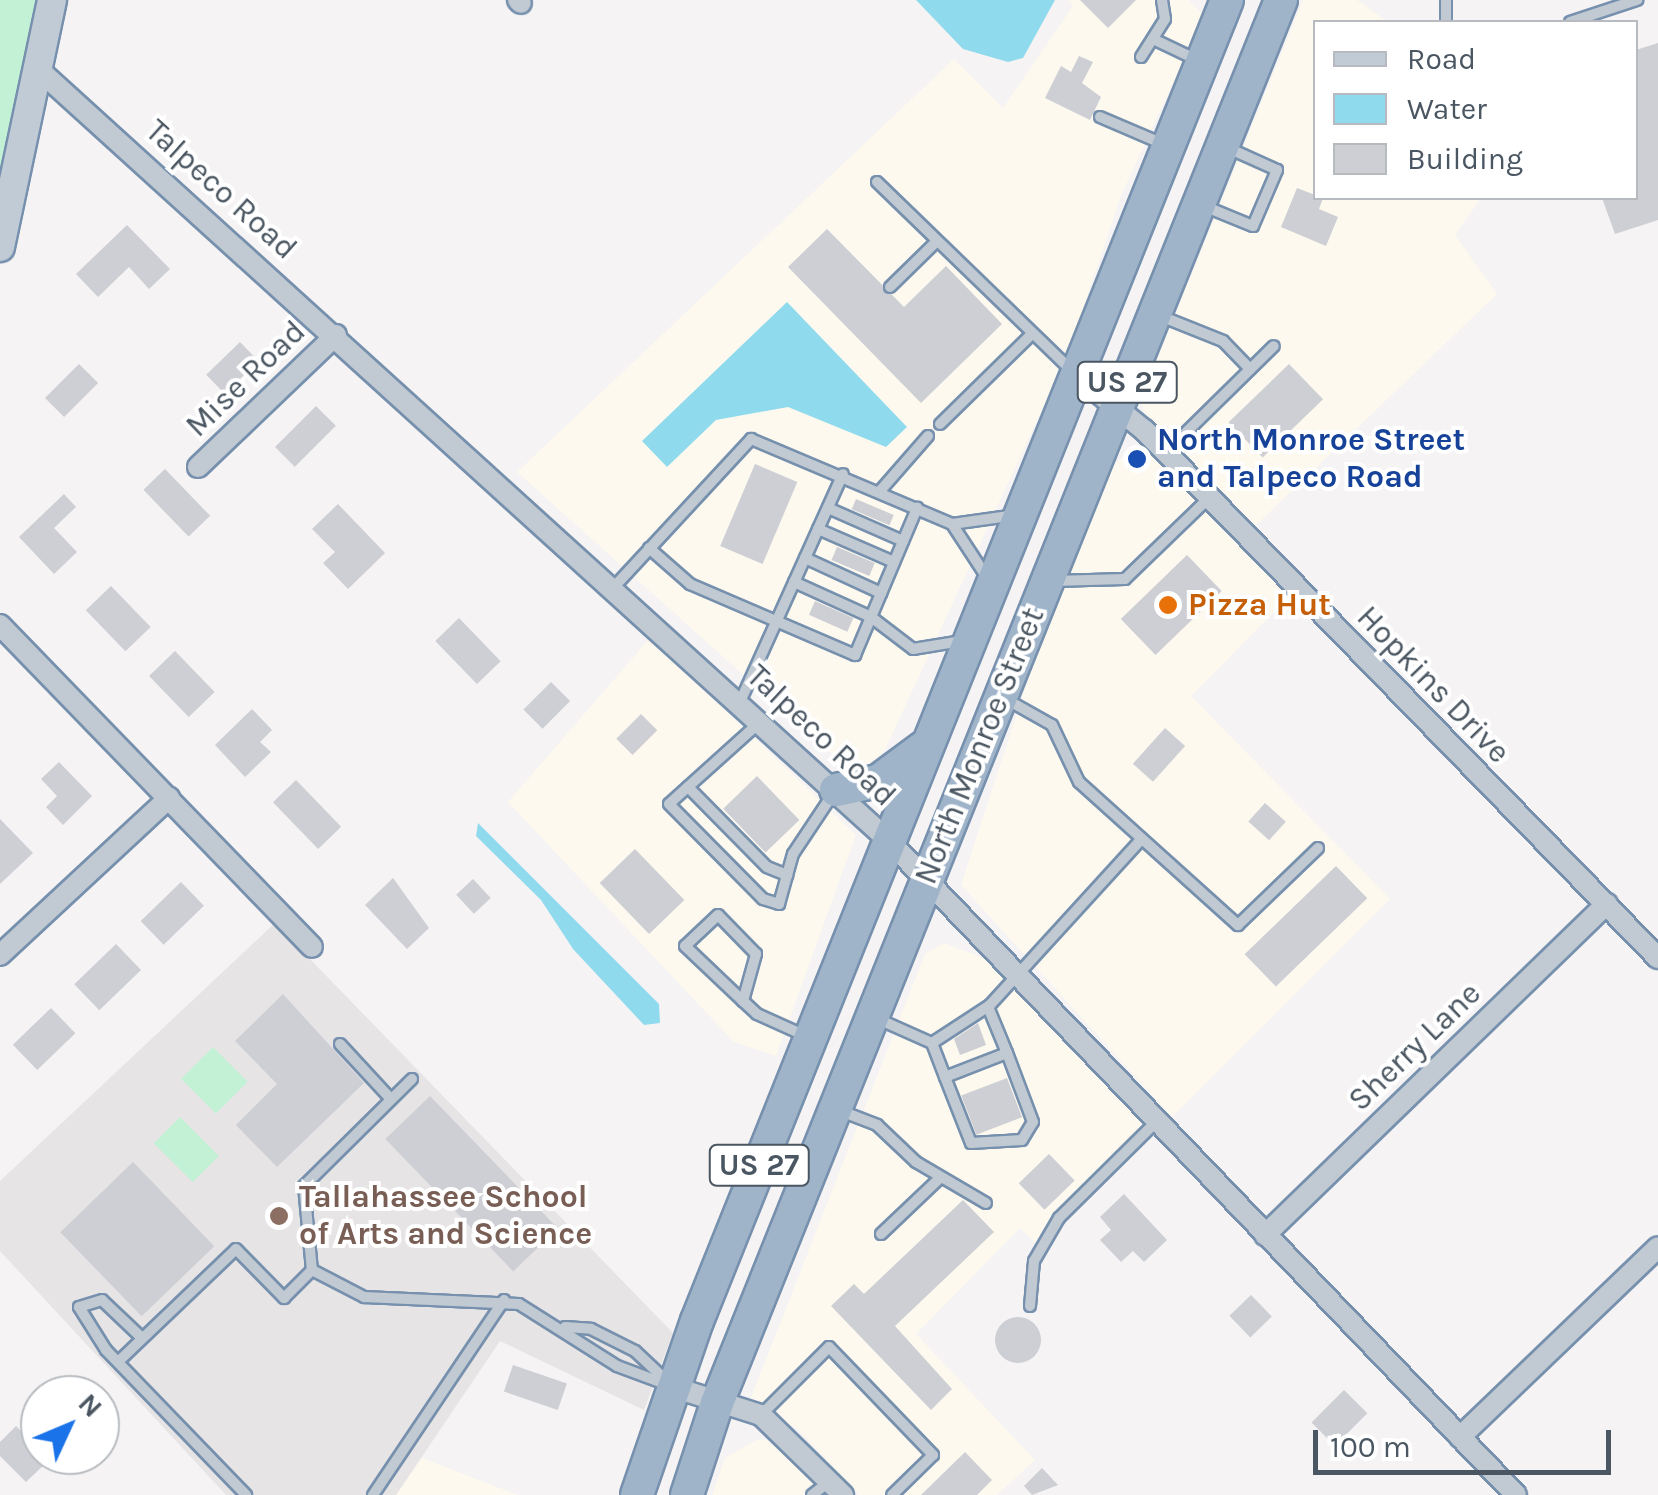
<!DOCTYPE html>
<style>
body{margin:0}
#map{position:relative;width:1658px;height:1495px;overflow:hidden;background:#f5f3f3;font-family:Karla,sans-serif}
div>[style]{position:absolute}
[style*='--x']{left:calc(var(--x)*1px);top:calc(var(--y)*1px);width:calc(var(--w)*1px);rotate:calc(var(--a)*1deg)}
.commercial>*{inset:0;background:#fdf9ef}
.education>*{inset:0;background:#e6e4e5}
.green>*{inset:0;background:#c3f1d5;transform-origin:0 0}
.water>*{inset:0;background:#90daee}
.building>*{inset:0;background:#cdcfd5;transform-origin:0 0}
.round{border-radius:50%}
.roads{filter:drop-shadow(2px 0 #7690ad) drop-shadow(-2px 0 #7690ad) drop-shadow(0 2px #7690ad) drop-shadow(0 -2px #7690ad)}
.service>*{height:10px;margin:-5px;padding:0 5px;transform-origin:5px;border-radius:5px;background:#c1cad2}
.minor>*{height:20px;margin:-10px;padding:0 10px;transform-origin:10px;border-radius:10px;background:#c1cad2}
.secondary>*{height:28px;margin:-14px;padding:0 14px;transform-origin:14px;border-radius:14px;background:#c1cbd6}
.trunk>*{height:32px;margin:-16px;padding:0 16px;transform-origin:16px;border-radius:16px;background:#9fb4c9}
.dots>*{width:28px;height:28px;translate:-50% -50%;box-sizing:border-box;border:5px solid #fff;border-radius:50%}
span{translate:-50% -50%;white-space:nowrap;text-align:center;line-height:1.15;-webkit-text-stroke:8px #fff;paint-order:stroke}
.shield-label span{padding:2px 8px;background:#fff;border:2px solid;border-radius:8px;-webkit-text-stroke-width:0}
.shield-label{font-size:30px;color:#4a5661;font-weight:700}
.street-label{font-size:32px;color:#4a5661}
.transit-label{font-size:32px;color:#164399;font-weight:700}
.left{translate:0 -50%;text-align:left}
.food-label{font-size:32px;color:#c56008;font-weight:700}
.education-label{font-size:32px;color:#785e54;font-weight:700}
.legend{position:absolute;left:1313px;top:20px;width:325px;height:180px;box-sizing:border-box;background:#fff;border:2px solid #b7bbc0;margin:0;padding:12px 18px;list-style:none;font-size:30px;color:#4a5661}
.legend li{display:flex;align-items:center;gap:20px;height:50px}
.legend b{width:50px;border:2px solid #b7bbc0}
.north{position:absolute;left:20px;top:1375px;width:100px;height:100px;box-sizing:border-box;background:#fff;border:2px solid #b7bbc0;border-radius:50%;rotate:46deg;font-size:28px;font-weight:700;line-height:40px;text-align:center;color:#4a5661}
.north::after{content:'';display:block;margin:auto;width:35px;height:45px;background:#1a73e8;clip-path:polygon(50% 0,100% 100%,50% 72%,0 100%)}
.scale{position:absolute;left:1313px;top:1430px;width:298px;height:45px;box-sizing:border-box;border:5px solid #4a5661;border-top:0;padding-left:12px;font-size:30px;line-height:35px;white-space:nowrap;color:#4a5661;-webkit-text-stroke:8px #fff;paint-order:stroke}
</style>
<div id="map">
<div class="commercial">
<i style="clip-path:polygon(1068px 0,1189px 0,1204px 15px,1121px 196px,1068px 353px,885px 750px,867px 767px,846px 767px,517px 472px,954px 59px,1003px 108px,1073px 6px)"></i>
<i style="clip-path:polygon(1303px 0,1357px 0,1388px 22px,1316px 22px,1316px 198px,1481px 198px,1455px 235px,1497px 294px,1253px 528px,1145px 415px,1141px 399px)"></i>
<i style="clip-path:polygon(1135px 445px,1150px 447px,1292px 594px,1191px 696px,1390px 899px,1172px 1117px,961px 885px,1054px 600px,1106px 472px)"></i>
<i style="clip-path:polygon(650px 638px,856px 835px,776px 1056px,734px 1042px,508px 802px)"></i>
<i style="clip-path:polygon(944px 943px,989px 960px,1154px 1135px,1037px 1245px,1020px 1228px,916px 1334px,1035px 1460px,997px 1495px,859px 1495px,798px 1430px,750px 1400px,925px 954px)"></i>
<i style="clip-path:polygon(758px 1439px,774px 1442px,831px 1495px,712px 1495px,725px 1458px)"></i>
<i style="clip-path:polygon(422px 1458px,518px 1495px,396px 1495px)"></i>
</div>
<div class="education">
<i style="clip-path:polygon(275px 923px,673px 1333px,644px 1410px,500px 1341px,396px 1495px,226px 1495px,0 1251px,0 1181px)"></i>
</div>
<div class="green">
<i style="clip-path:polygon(0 0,42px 0,0 199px)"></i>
<i style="left:213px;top:1047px;width:49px;height:45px;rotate:45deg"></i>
<i style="left:180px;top:1117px;width:55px;height:37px;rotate:45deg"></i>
</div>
<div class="water">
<i style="clip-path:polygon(916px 0,1055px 0,1023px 58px,1008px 62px,963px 49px)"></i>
<i style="clip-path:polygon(787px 302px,907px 427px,886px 447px,788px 407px,716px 420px,667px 467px,642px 441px)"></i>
<i style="clip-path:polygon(478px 823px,659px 1004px,660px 1023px,644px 1025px,573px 949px,541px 900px,476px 836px)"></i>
</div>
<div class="building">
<i style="clip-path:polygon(1080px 0,1136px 0,1108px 28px)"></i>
<i style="clip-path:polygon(1658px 43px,1658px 220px,1615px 234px,1602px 198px,1636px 198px,1636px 50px)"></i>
<i style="clip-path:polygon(1079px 56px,1093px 62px,1082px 83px,1101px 97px,1090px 120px,1045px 98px,1061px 66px,1071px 72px)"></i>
<i style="clip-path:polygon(1297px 188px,1323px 198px,1319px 209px,1338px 217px,1326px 246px,1281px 227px)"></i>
<i style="clip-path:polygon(127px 225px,170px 269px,149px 289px,129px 267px,98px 297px,76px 274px)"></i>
<i style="clip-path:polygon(827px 229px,904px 307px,946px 266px,1002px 324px,921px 403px,788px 267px)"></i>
<i style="left:240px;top:342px;width:28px;height:47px;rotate:46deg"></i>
<i style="left:79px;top:364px;width:27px;height:48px;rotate:45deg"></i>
<i style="left:1289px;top:364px;width:49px;height:84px;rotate:46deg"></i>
<i style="left:316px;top:406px;width:28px;height:58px;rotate:45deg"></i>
<i style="left:755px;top:464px;width:46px;height:89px;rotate:23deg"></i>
<i style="left:165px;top:469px;width:65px;height:30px;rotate:46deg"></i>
<i style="clip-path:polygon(64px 494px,76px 507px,54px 528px,77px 552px,54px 574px,19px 537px)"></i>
<i style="left:856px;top:499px;width:41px;height:11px;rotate:23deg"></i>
<i style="clip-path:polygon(338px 504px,385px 553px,348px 589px,323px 563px,335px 552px,312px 529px)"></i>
<i style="left:837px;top:547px;width:41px;height:14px;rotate:23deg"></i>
<i style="left:1187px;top:555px;width:50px;height:92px;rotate:46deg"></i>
<i style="left:111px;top:586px;width:57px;height:35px;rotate:46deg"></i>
<i style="left:815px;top:601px;width:42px;height:15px;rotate:24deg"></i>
<i style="left:459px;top:618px;width:60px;height:33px;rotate:46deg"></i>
<i style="left:175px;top:651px;width:57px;height:36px;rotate:46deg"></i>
<i style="left:551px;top:682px;width:27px;height:39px;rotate:45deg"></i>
<i style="clip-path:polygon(252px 709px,272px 730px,260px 742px,271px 752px,245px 777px,215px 745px)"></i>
<i style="left:641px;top:714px;width:23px;height:35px;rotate:45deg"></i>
<i style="left:1165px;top:728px;width:27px;height:48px;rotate:42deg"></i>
<i style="clip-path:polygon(59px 762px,92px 796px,63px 825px,46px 807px,57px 796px,41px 779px)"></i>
<i style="left:757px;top:776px;width:61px;height:47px;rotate:46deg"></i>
<i style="left:296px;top:780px;width:65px;height:32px;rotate:46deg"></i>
<i style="left:1265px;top:803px;width:28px;height:25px;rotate:42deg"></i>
<i style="clip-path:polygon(0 819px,33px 853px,0 884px)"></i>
<i style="left:635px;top:849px;width:71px;height:49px;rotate:46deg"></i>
<i style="left:1336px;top:866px;width:45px;height:127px;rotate:46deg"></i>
<i style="clip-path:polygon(393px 878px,429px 928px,407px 949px,365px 905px)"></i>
<i style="left:473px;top:879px;width:26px;height:23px;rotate:47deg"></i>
<i style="left:181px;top:882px;width:33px;height:56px;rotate:46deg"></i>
<i style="left:116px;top:944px;width:36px;height:58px;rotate:46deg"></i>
<i style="clip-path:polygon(283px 994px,364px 1083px,277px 1167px,236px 1125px,277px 1084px,235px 1041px)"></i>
<i style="left:51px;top:1008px;width:35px;height:53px;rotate:46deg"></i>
<i style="clip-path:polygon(978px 1023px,986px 1045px,960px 1055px,954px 1039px)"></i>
<i style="left:1007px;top:1078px;width:42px;height:49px;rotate:69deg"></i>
<i style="left:430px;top:1096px;width:184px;height:62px;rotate:46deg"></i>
<i style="left:1049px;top:1154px;width:37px;height:42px;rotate:46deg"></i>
<i style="left:133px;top:1162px;width:117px;height:101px;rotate:46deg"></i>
<i style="clip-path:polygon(1124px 1194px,1167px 1240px,1144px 1262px,1133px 1251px,1121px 1262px,1100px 1240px,1111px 1230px,1100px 1217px)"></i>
<i style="clip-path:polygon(963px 1200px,994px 1232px,895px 1326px,952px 1389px,931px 1410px,831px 1306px,854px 1284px,864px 1294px)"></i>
<i style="left:1251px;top:1295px;width:30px;height:30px;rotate:46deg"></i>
<i class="round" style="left:995px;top:1317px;width:46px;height:46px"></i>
<i style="left:513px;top:1365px;width:57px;height:28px;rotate:19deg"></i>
<i style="left:1344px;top:1390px;width:33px;height:46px;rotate:45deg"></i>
<i style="clip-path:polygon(16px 1426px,49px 1460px,26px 1482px,0 1456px,0 1442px)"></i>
<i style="clip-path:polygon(965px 1452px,992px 1480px,977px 1495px,921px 1495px)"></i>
<i style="clip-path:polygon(1042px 1468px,1058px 1485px,1032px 1495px,1024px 1486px)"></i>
</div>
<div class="roads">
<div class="service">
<i style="--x:1446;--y:0;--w:22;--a:90"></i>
<i style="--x:1570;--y:22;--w:71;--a:-18.2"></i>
<i style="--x:1153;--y:39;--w:49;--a:25.5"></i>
<i style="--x:1141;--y:57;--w:45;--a:-57.7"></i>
<i style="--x:1165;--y:19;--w:19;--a:-99"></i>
<i style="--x:1100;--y:117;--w:69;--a:23.2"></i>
<i style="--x:877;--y:182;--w:274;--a:44.1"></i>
<i style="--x:1204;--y:206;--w:53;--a:22.2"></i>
<i style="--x:1253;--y:226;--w:61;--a:-66.8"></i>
<i style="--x:1277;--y:170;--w:54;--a:-155.8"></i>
<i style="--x:890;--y:287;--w:64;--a:-44.4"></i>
<i style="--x:1158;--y:315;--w:70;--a:21.8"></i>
<i style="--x:1223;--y:341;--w:39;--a:46"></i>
<i style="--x:940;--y:424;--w:127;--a:-44.4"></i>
<i style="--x:1166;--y:452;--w:151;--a:-44.5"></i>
<i style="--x:880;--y:491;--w:73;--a:-48.9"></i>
<i style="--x:828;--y:508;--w:82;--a:23.7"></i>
<i style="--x:952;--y:524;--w:65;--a:-8"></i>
<i style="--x:818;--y:529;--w:83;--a:23.5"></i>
<i style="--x:649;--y:548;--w:55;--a:41.3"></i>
<i style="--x:690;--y:584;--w:180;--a:23.3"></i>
<i style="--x:855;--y:655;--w:160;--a:-67.1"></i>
<i style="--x:805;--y:558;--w:84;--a:24.7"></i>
<i style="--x:1053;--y:581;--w:72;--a:-1.6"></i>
<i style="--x:1125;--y:579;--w:117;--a:-44"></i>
<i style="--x:794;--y:582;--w:85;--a:24.4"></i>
<i style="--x:871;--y:617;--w:53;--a:37.3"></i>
<i style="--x:913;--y:649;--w:50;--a:-9.3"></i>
<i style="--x:614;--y:587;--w:202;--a:-47.2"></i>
<i style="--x:751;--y:439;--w:218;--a:22.9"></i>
<i style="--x:952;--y:524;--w:66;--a:56.8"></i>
<i style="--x:1004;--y:698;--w:55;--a:29.4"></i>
<i style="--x:1052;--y:725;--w:63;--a:64.7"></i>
<i style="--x:1079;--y:782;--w:214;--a:42"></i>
<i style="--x:1238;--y:925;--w:111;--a:-43.9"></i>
<i style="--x:740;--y:702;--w:250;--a:-65.7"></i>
<i style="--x:760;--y:722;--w:122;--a:138"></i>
<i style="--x:669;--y:804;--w:134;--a:45.3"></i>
<i style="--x:763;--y:899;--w:17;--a:17"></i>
<i style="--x:779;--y:904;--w:52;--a:-74.4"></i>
<i style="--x:793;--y:854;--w:72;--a:-56.3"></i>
<i style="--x:688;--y:787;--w:112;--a:45.4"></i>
<i style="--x:767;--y:867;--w:22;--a:22"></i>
<i style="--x:743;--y:1001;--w:49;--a:-74.5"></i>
<i style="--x:756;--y:954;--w:54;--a:-134.3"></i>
<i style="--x:718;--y:915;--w:45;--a:136.8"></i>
<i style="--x:685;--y:946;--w:80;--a:43.5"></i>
<i style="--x:743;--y:1001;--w:19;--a:43"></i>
<i style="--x:757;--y:1014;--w:56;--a:24.3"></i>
<i style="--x:878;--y:1019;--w:59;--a:24"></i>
<i style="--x:932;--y:1043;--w:36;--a:69"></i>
<i style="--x:945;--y:1077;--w:66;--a:-21.2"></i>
<i style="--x:1007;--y:1053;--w:50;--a:-112.4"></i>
<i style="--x:932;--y:1043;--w:69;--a:-33.2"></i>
<i style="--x:990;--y:1005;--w:222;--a:-47.6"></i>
<i style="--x:340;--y:1044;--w:75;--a:47.2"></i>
<i style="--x:945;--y:1077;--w:71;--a:68.5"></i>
<i style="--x:971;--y:1143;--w:51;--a:-3.4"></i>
<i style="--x:1022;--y:1140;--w:21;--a:-59"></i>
<i style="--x:1033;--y:1122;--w:74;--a:-110.6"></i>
<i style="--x:412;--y:1079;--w:152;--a:135.3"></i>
<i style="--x:304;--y:1186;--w:84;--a:84.6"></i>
<i style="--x:312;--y:1270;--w:59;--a:27.4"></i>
<i style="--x:364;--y:1297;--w:155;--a:2.6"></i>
<i style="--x:519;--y:1304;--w:116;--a:32.3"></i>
<i style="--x:617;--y:1366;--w:54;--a:20.4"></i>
<i style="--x:841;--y:1111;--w:39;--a:21"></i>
<i style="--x:877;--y:1125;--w:54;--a:43.5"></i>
<i style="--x:916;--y:1162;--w:81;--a:30.4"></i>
<i style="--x:881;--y:1234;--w:81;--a:-43.5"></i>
<i style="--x:1030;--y:1306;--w:45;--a:-84.9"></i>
<i style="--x:1034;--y:1261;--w:50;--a:-59.8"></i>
<i style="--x:1059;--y:1218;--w:138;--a:-44.7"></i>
<i style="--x:565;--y:1327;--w:26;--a:4"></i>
<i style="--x:591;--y:1329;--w:49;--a:26.6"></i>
<i style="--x:635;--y:1351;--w:48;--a:43.3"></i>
<i style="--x:142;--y:1338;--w:55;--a:-136.5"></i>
<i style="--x:102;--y:1300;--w:24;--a:163"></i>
<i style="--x:79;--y:1307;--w:51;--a:57.9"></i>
<i style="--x:106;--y:1350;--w:202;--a:46"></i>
<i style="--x:121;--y:1359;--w:159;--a:-43.7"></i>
<i style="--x:236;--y:1249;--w:69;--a:45.6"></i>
<i style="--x:284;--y:1298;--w:40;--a:-45"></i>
<i style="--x:761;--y:1415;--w:96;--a:-45"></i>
<i style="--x:829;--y:1347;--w:150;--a:46.1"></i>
<i style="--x:933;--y:1455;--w:57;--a:135.7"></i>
<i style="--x:373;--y:1495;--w:235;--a:-56.1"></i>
<i style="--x:812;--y:1495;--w:23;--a:-38"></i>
</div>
<div class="minor">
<i style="--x:518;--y:0;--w:4;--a:45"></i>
<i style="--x:38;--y:69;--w:1149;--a:42.21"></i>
<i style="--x:889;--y:841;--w:906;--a:46.21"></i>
<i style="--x:1075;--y:374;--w:89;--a:39.1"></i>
<i style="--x:1144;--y:430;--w:737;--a:45.77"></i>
<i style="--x:198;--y:467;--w:191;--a:-43.7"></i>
<i style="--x:0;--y:625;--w:448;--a:45.9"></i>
<i style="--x:0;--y:955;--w:231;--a:-42.9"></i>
<i style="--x:1265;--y:1235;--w:476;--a:-44.1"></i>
<i style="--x:673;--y:1387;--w:92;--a:17.7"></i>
<i style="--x:761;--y:1415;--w:115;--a:44.3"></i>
<i style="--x:1460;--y:1437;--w:274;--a:-43.8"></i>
</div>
<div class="secondary">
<i style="--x:0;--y:247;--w:252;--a:-78.1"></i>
</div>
<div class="trunk">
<i style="--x:836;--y:790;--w:43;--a:-12.1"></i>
<i style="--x:878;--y:781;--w:57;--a:-36.5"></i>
<i style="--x:637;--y:1495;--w:184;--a:-71"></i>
<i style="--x:697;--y:1321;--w:1423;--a:-68.14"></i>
<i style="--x:687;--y:1495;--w:97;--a:-71.9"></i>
<i style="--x:717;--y:1403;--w:1512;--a:-68.1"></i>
</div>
</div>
<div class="dots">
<i style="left:1137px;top:459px;background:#1a4fb4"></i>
<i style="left:1168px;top:605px;background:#e8710a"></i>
<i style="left:279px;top:1216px;background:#8d6e63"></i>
</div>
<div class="shield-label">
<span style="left:1127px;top:382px">US 27</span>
<span style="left:759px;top:1165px">US 27</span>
</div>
<div class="street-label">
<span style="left:221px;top:190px;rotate:42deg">Talpeco Road</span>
<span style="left:246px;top:379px;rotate:-44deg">Mise Road</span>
<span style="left:1433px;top:685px;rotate:46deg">Hopkins Drive</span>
<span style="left:821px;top:736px;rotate:43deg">Talpeco Road</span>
<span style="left:980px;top:746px;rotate:-68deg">North Monroe Street</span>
<span style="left:1415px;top:1047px;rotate:-44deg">Sherry Lane</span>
</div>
<div class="transit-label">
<span class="left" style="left:1157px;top:459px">North Monroe Street<br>and Talpeco Road</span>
</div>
<div class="food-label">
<span class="left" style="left:1188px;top:605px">Pizza Hut</span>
</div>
<div class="education-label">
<span class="left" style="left:299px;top:1216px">Tallahassee School<br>of Arts and Science</span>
</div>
<ul class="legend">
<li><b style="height:12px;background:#c1cbd6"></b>Road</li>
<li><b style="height:28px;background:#90daee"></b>Water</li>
<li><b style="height:28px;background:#cdcfd5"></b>Building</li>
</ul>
<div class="north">N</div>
<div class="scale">100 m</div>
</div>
